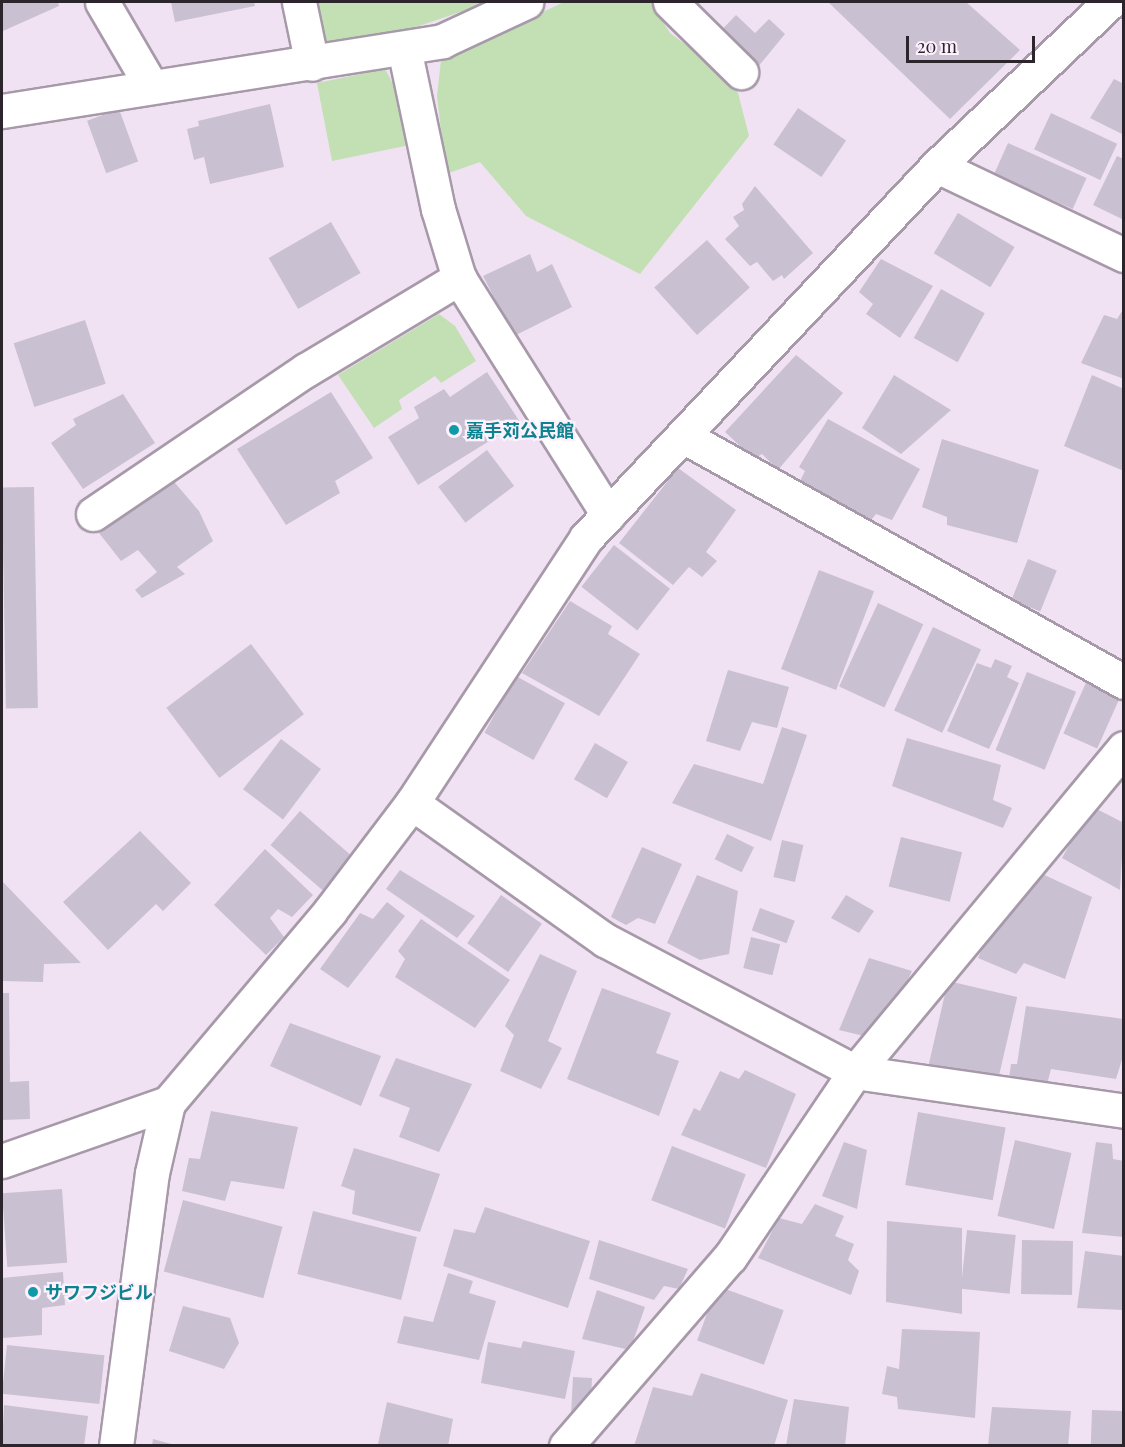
<!DOCTYPE html>
<meta charset="utf-8">
<style>
body{margin:0}
#map{position:relative;width:1125px;height:1447px;overflow:hidden;background:#f1e2f3;font-family:"Playfair Display","Noto Sans JP",serif}
div>[style]{position:absolute}
[style*='--x']{left:calc(var(--x)*1px);top:calc(var(--y)*1px);width:calc(var(--w)*1px);rotate:calc(var(--a)*1deg)}
.green>*{inset:0;background:#c2e0b3}
.building>*{inset:0;background:#c9c0d2;transform-origin:0 0}
.roads{filter:drop-shadow(2px 0 #a799a9) drop-shadow(-2px 0 #a799a9) drop-shadow(0 2px #a799a9) drop-shadow(0 -2px #a799a9)}
.minor>*{height:33px;margin:-16.5px;padding:0 16.5px;transform-origin:16.5px;border-radius:16.5px;background:#fff}
.dots>*{width:16px;height:16px;translate:-50% -50%;box-sizing:border-box;border:3px solid #fdf1fe;border-radius:50%}
span{translate:-50% -50%;white-space:nowrap;text-align:center;line-height:1.15;-webkit-text-stroke:4.5px #fdf1fe;paint-order:stroke}
.culture-label{font-size:18px;color:#0d838f;font-weight:700}
.left{translate:0 -50%;text-align:left}
.frame{position:absolute;inset:0;border:3px solid #2c262c;pointer-events:none}
.scale{position:absolute;left:906px;top:36px;width:129px;height:27px;box-sizing:border-box;border:3px solid #2c262c;border-top:0;padding-left:8px;font-size:18px;line-height:21px;white-space:nowrap;color:#2c262c;-webkit-text-stroke:4px #fdf1fe;paint-order:stroke}
</style>
<div id="map">
<div class="green">
<i style="clip-path:polygon(306px 2px,490px 2px,413px 28px,315px 44px)"></i>
<i style="clip-path:polygon(564px 2px,651px 2px,670px 33px,735px 81px,749px 136px,640px 274px,526px 216px,480px 162px,446px 174px,437px 96px,441px 60px)"></i>
<i style="clip-path:polygon(385px 69px,397px 91px,410px 145px,332px 161px,317px 83px)"></i>
<i style="clip-path:polygon(439px 314px,455px 326px,476px 361px,441px 383px,435px 376px,399px 400px,402px 409px,374px 428px,338px 375px)"></i>
</div>
<div class="building">
<i style="clip-path:polygon(2px 2px,58px 2px,59px 6px,3px 31px)"></i>
<i style="clip-path:polygon(171px 2px,254px 2px,255px 6px,175px 22px)"></i>
<i style="clip-path:polygon(828px 2px,966px 2px,1020px 50px,950px 119px)"></i>
<i style="clip-path:polygon(736px 15px,755px 33px,769px 19px,785px 34px,752px 74px,714px 38px)"></i>
<i style="clip-path:polygon(1114px 79px,1124px 84px,1124px 135px,1090px 118px)"></i>
<i style="clip-path:polygon(270px 104px,284px 167px,210px 184px,204px 157px,194px 160px,187px 129px,199px 126px,198px 121px)"></i>
<i style="left:798px;top:108px;width:58px;height:44px;rotate:34deg"></i>
<i style="left:119px;top:109px;width:56px;height:34px;rotate:70deg"></i>
<i style="left:1051px;top:113px;width:73px;height:40px;rotate:25deg"></i>
<i style="left:1008px;top:143px;width:86px;height:34px;rotate:24deg"></i>
<i style="clip-path:polygon(1117px 156px,1124px 159px,1124px 220px,1093px 205px)"></i>
<i style="clip-path:polygon(755px 186px,813px 253px,784px 279px,782px 275px,773px 281px,757px 262px,750px 266px,725px 239px,739px 226px,733px 217px,744px 210px,742px 204px)"></i>
<i style="left:958px;top:213px;width:66px;height:47px;rotate:31deg"></i>
<i style="left:331px;top:222px;width:59px;height:72px;rotate:60deg"></i>
<i style="left:707px;top:240px;width:64px;height:71px;rotate:48deg"></i>
<i style="clip-path:polygon(530px 254px,537px 272px,552px 264px,572px 307px,514px 336px,483px 276px)"></i>
<i style="clip-path:polygon(881px 259px,933px 286px,900px 338px,866px 314px,873px 304px,859px 292px)"></i>
<i style="left:941px;top:289px;width:50px;height:56px;rotate:29deg"></i>
<i style="clip-path:polygon(1124px 308px,1124px 379px,1081px 363px,1104px 315px,1117px 319px)"></i>
<i style="left:85px;top:320px;width:67px;height:75px;rotate:72deg"></i>
<i style="clip-path:polygon(796px 355px,843px 393px,778px 470px,762px 454px,754px 459px,725px 432px)"></i>
<i style="clip-path:polygon(487px 372px,520px 422px,418px 485px,388px 437px,419px 418px,414px 407px,444px 389px,450px 397px)"></i>
<i style="clip-path:polygon(894px 375px,951px 410px,901px 454px,862px 428px)"></i>
<i style="clip-path:polygon(1092px 375px,1124px 389px,1124px 471px,1064px 446px)"></i>
<i style="clip-path:polygon(331px 392px,373px 458px,335px 481px,340px 493px,286px 525px,237px 449px)"></i>
<i style="clip-path:polygon(123px 394px,155px 443px,83px 489px,51px 443px,76px 425px,73px 419px)"></i>
<i style="clip-path:polygon(828px 419px,920px 469px,892px 520px,876px 514px,865px 528px,794px 493px,805px 471px,799px 467px)"></i>
<i style="clip-path:polygon(942px 439px,1039px 470px,1017px 543px,947px 525px,947px 517px,922px 507px)"></i>
<i style="left:487px;top:450px;width:45px;height:61px;rotate:53deg"></i>
<i style="clip-path:polygon(678px 468px,736px 510px,706px 552px,717px 561px,702px 577px,689px 567px,673px 585px,619px 543px)"></i>
<i style="clip-path:polygon(170px 477px,199px 511px,213px 541px,177px 567px,185px 574px,142px 598px,135px 590px,157px 572px,138px 550px,121px 561px,99px 533px)"></i>
<i style="left:34px;top:487px;width:221px;height:32px;rotate:89deg"></i>
<i style="left:614px;top:545px;width:71px;height:53px;rotate:38deg"></i>
<i style="left:1028px;top:559px;width:31px;height:44px;rotate:22deg"></i>
<i style="left:819px;top:570px;width:59px;height:106px;rotate:21deg"></i>
<i style="clip-path:polygon(570px 601px,612px 626px,608px 634px,640px 654px,599px 716px,522px 673px)"></i>
<i style="left:878px;top:603px;width:50px;height:92px;rotate:25deg"></i>
<i style="left:933px;top:627px;width:53px;height:92px;rotate:25deg"></i>
<i style="left:251px;top:644px;width:88px;height:106px;rotate:53deg"></i>
<i style="clip-path:polygon(995px 659px,1012px 666px,1007px 677px,1019px 683px,989px 749px,947px 731px,977px 663px,991px 668px)"></i>
<i style="clip-path:polygon(728px 670px,789px 687px,777px 728px,752px 722px,740px 751px,706px 741px)"></i>
<i style="left:1027px;top:672px;width:53px;height:84px;rotate:22deg"></i>
<i style="left:516px;top:676px;width:56px;height:65px;rotate:29deg"></i>
<i style="left:1089px;top:676px;width:37px;height:63px;rotate:24deg"></i>
<i style="clip-path:polygon(782px 727px,807px 735px,771px 841px,672px 803px,694px 764px,763px 784px)"></i>
<i style="clip-path:polygon(907px 738px,1001px 765px,993px 800px,1012px 808px,1003px 828px,892px 786px)"></i>
<i style="left:281px;top:739px;width:50px;height:63px;rotate:37deg"></i>
<i style="left:595px;top:743px;width:38px;height:42px;rotate:30deg"></i>
<i style="clip-path:polygon(1091px 806px,1124px 823px,1120px 890px,1062px 858px)"></i>
<i style="left:300px;top:811px;width:69px;height:45px;rotate:41deg"></i>
<i style="clip-path:polygon(140px 831px,191px 883px,163px 911px,156px 904px,108px 950px,63px 902px)"></i>
<i style="left:727px;top:834px;width:30px;height:28px;rotate:26deg"></i>
<i style="left:901px;top:837px;width:63px;height:51px;rotate:14deg"></i>
<i style="left:782px;top:840px;width:22px;height:38px;rotate:13deg"></i>
<i style="clip-path:polygon(642px 847px,682px 864px,655px 924px,638px 918px,626px 925px,611px 917px)"></i>
<i style="clip-path:polygon(265px 849px,313px 895px,292px 917px,278px 909px,270px 918px,284px 937px,266px 955px,214px 905px)"></i>
<i style="clip-path:polygon(400px 870px,475px 916px,457px 938px,386px 889px)"></i>
<i style="clip-path:polygon(1038px 872px,1092px 897px,1065px 979px,1024px 963px,1016px 974px,978px 958px,993px 923px)"></i>
<i style="clip-path:polygon(697px 875px,738px 891px,729px 954px,700px 960px,667px 943px)"></i>
<i style="clip-path:polygon(2px 881px,81px 963px,44px 964px,43px 982px,2px 981px)"></i>
<i style="left:501px;top:895px;width:50px;height:59px;rotate:35deg"></i>
<i style="clip-path:polygon(846px 895px,874px 911px,859px 933px,831px 918px)"></i>
<i style="clip-path:polygon(387px 902px,405px 916px,348px 988px,320px 969px,360px 913px,373px 919px)"></i>
<i style="left:760px;top:908px;width:37px;height:24px;rotate:20deg"></i>
<i style="clip-path:polygon(421px 919px,510px 980px,475px 1028px,395px 977px,405px 959px,398px 951px)"></i>
<i style="left:751px;top:937px;width:30px;height:32px;rotate:14deg"></i>
<i style="clip-path:polygon(540px 954px,577px 971px,548px 1041px,562px 1048px,541px 1089px,500px 1071px,514px 1035px,505px 1026px)"></i>
<i style="clip-path:polygon(869px 958px,912px 971px,890px 1016px,868px 1037px,839px 1030px)"></i>
<i style="left:948px;top:981px;width:71px;height:88px;rotate:13deg"></i>
<i style="clip-path:polygon(602px 988px,671px 1013px,656px 1053px,679px 1061px,659px 1116px,567px 1079px)"></i>
<i style="clip-path:polygon(2px 993px,9px 993px,10px 1082px,29px 1081px,30px 1119px,2px 1120px)"></i>
<i style="clip-path:polygon(1026px 1006px,1124px 1019px,1124px 1053px,1116px 1079px,1051px 1069px,1045px 1092px,1008px 1086px,1011px 1064px,1017px 1064px)"></i>
<i style="clip-path:polygon(290px 1023px,381px 1056px,361px 1106px,270px 1066px)"></i>
<i style="clip-path:polygon(396px 1058px,472px 1084px,439px 1152px,399px 1137px,410px 1108px,379px 1096px)"></i>
<i style="clip-path:polygon(745px 1070px,796px 1094px,766px 1168px,681px 1135px,694px 1108px,700px 1111px,720px 1071px,739px 1079px)"></i>
<i style="clip-path:polygon(211px 1111px,298px 1127px,284px 1189px,231px 1181px,225px 1201px,182px 1191px,189px 1158px,200px 1159px)"></i>
<i style="left:918px;top:1112px;width:89px;height:74px;rotate:10deg"></i>
<i style="left:1015px;top:1140px;width:58px;height:78px;rotate:13deg"></i>
<i style="clip-path:polygon(844px 1142px,867px 1150px,857px 1209px,822px 1196px)"></i>
<i style="clip-path:polygon(1096px 1142px,1112px 1144px,1113px 1159px,1124px 1161px,1124px 1237px,1082px 1233px)"></i>
<i style="left:672px;top:1146px;width:79px;height:58px;rotate:21deg"></i>
<i style="clip-path:polygon(354px 1148px,440px 1174px,420px 1232px,352px 1214px,355px 1191px,341px 1186px)"></i>
<i style="left:62px;top:1189px;width:74px;height:60px;rotate:86deg"></i>
<i style="left:183px;top:1200px;width:103px;height:74px;rotate:15deg"></i>
<i style="clip-path:polygon(815px 1204px,844px 1216px,835px 1236px,854px 1244px,848px 1260px,859px 1271px,851px 1295px,758px 1258px,779px 1218px,802px 1224px)"></i>
<i style="clip-path:polygon(485px 1207px,590px 1241px,568px 1308px,443px 1266px,454px 1229px,475px 1233px)"></i>
<i style="left:313px;top:1211px;width:107px;height:65px;rotate:14deg"></i>
<i style="clip-path:polygon(887px 1221px,962px 1228px,962px 1314px,886px 1302px)"></i>
<i style="left:967px;top:1230px;width:49px;height:59px;rotate:6deg"></i>
<i style="clip-path:polygon(599px 1240px,688px 1269px,679px 1289px,664px 1286px,654px 1300px,589px 1279px)"></i>
<i style="left:1022px;top:1240px;width:51px;height:54px;rotate:1deg"></i>
<i style="clip-path:polygon(1085px 1251px,1124px 1256px,1124px 1310px,1077px 1308px)"></i>
<i style="clip-path:polygon(63px 1272px,65px 1305px,42px 1308px,42px 1335px,2px 1338px,2px 1278px)"></i>
<i style="clip-path:polygon(448px 1273px,473px 1281px,469px 1293px,496px 1301px,479px 1360px,397px 1343px,404px 1316px,433px 1322px)"></i>
<i style="left:717px;top:1286px;width:71px;height:58px;rotate:20deg"></i>
<i style="clip-path:polygon(597px 1290px,645px 1307px,630px 1350px,582px 1339px)"></i>
<i style="clip-path:polygon(183px 1306px,230px 1318px,239px 1343px,224px 1369px,169px 1351px)"></i>
<i style="clip-path:polygon(902px 1329px,980px 1332px,975px 1418px,898px 1409px,897px 1397px,882px 1394px,887px 1366px,899px 1369px)"></i>
<i style="clip-path:polygon(523px 1341px,575px 1351px,565px 1399px,481px 1383px,488px 1342px,521px 1348px)"></i>
<i style="left:7px;top:1345px;width:98px;height:49px;rotate:6deg"></i>
<i style="clip-path:polygon(701px 1373px,788px 1400px,774px 1446px,634px 1446px,653px 1387px,692px 1396px)"></i>
<i style="left:573px;top:1377px;width:19px;height:41px;rotate:3deg"></i>
<i style="clip-path:polygon(794px 1399px,849px 1407px,845px 1446px,786px 1446px)"></i>
<i style="clip-path:polygon(387px 1402px,453px 1419px,448px 1446px,378px 1444px)"></i>
<i style="clip-path:polygon(4px 1405px,88px 1416px,84px 1446px,2px 1446px)"></i>
<i style="clip-path:polygon(992px 1407px,1071px 1411px,1068px 1446px,988px 1446px)"></i>
<i style="left:1092px;top:1410px;width:32px;height:36px;rotate:2deg"></i>
<i style="clip-path:polygon(153px 1439px,175px 1445px,175px 1446px,152px 1446px)"></i>
</div>
<div class="roads">
<div class="minor">
<i style="--x:102;--y:2;--w:97;--a:59.7"></i>
<i style="--x:299;--y:2;--w:63;--a:78.2"></i>
<i style="--x:670;--y:2;--w:100;--a:44.6"></i>
<i style="--x:404;--y:48;--w:165;--a:78.1"></i>
<i style="--x:438;--y:209;--w:72;--a:73.1"></i>
<i style="--x:459;--y:278;--w:280;--a:57.8"></i>
<i style="--x:2;--y:111;--w:446;--a:-9"></i>
<i style="--x:442;--y:41;--w:93;--a:-24.9"></i>
<i style="--x:937;--y:166;--w:207;--a:25.5"></i>
<i style="--x:683;--y:436;--w:505;--a:29.15"></i>
<i style="--x:93;--y:514;--w:257;--a:-34.1"></i>
<i style="--x:306;--y:370;--w:179;--a:-31"></i>
<i style="--x:412;--y:803;--w:237;--a:35.4"></i>
<i style="--x:605;--y:940;--w:283;--a:27.8"></i>
<i style="--x:855;--y:1072;--w:272;--a:8.2"></i>
<i style="--x:2;--y:1161;--w:176;--a:-19.3"></i>
<i style="--x:116;--y:1446;--w:275;--a:-82.5"></i>
<i style="--x:152;--y:1173;--w:72;--a:-77.1"></i>
<i style="--x:168;--y:1103;--w:251;--a:-49.8"></i>
<i style="--x:330;--y:911;--w:136;--a:-52.8"></i>
<i style="--x:412;--y:803;--w:317;--a:-56.7"></i>
<i style="--x:586;--y:538;--w:511;--a:-46.66"></i>
<i style="--x:937;--y:166;--w:238;--a:-43.5"></i>
<i style="--x:566;--y:1446;--w:250;--a:-49.1"></i>
<i style="--x:730;--y:1257;--w:223;--a:-56"></i>
<i style="--x:855;--y:1072;--w:421;--a:-50.3"></i>
</div>
</div>
<div class="dots">
<i style="left:454px;top:430px;background:#0f9aa8"></i>
<i style="left:33px;top:1292px;background:#0f9aa8"></i>
</div>
<div class="culture-label">
<span class="left" style="left:466px;top:430px">嘉手苅公民館</span>
<span class="left" style="left:45px;top:1292px">サワフジビル</span>
</div>
<div class="frame"></div>
<div class="scale">20 m</div>
</div>
